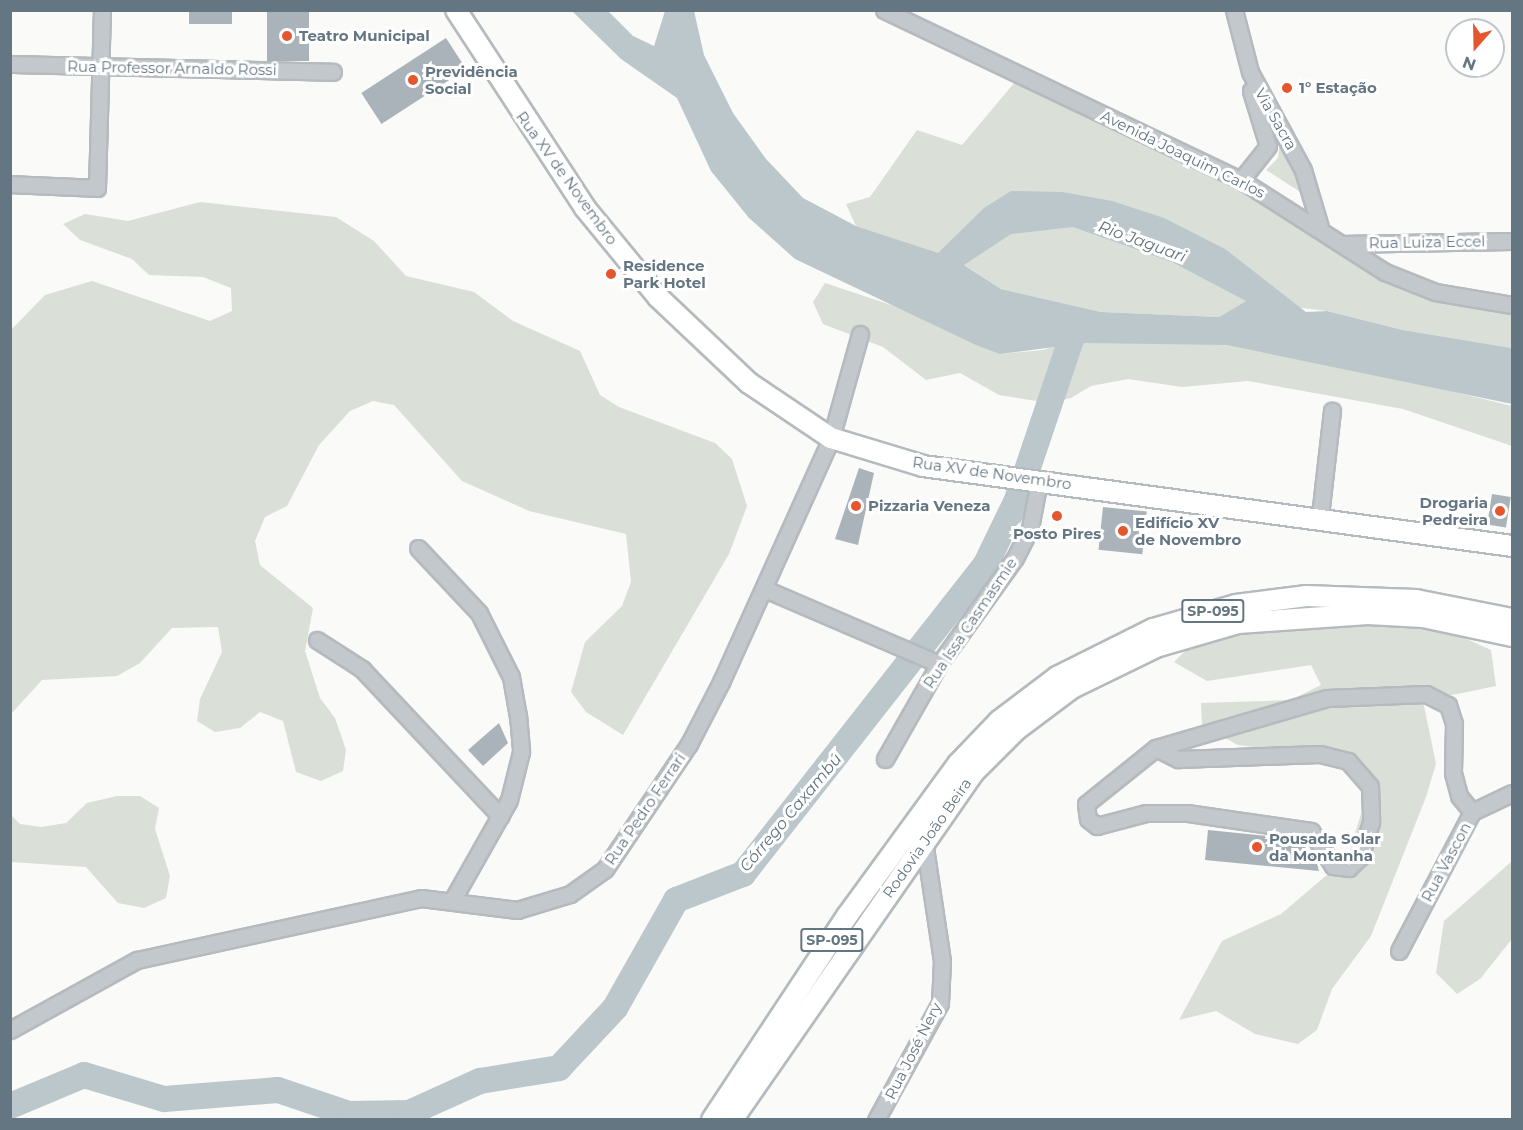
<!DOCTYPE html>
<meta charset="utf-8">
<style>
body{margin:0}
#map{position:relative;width:1523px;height:1130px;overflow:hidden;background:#fafaf8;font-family:Montserrat,sans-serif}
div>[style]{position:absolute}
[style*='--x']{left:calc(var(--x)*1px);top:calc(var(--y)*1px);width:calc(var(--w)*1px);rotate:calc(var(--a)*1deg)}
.green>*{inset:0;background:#dadfd7}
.water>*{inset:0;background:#bbc7cb}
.river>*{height:26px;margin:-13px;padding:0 13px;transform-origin:13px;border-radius:13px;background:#bbc7cb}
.building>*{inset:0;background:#aab3b9;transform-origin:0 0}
.roads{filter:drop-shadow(2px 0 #b5babe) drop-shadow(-2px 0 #b5babe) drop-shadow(0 2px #b5babe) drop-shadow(0 -2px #b5babe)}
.minor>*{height:15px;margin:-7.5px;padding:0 7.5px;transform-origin:7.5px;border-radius:7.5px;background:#c3c8cc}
.major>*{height:20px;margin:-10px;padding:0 10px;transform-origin:10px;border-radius:10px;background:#fff}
.dots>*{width:16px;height:16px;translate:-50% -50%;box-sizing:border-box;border:3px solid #fff;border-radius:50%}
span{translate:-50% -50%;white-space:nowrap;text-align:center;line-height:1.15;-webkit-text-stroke:6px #fff;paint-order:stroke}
.shield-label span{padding:2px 4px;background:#fff;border:2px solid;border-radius:4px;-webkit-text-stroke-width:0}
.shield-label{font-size:14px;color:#657683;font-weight:700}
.poi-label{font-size:15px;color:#657683;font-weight:700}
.left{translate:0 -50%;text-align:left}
.right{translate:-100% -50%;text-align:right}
.street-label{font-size:15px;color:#657683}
.water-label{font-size:16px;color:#60757c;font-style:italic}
.frame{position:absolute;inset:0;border:12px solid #657683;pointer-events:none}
.north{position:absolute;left:1445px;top:18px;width:60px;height:60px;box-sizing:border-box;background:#fff;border:2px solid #c1c8cd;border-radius:50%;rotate:200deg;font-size:16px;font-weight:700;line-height:24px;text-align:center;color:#657683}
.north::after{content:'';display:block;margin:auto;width:21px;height:27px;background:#e4572e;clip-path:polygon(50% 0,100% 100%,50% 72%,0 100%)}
</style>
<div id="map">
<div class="green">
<i style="clip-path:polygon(1015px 82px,1249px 187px,1360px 260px,1512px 311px,1512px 348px,1403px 330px,1327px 311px,1246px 301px,1219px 317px,1101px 312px,1001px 289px,957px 260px,856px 226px,846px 204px,870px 197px,917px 130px,962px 145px)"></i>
<i style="clip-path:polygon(1281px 134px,1305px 195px,1266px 170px,1278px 158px)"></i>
<i style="clip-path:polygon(200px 202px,336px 217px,374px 241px,406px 276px,474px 292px,513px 321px,580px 351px,600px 395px,619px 407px,715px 443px,732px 459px,747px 506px,729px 554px,623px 735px,586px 712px,571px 692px,585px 642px,622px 606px,631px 582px,626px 534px,529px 511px,462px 481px,394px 405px,373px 401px,350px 411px,319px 445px,287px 506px,265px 517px,255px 541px,260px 565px,313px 608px,305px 651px,320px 698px,335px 718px,346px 750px,343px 771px,321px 781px,296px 772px,283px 721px,260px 712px,240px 728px,215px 732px,197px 721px,200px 699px,222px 652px,218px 627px,172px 628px,140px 663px,117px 676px,42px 680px,11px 714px,11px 330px,45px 295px,92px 281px,210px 321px,232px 311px,231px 288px,203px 277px,149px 275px,132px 259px,80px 240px,63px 224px,85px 214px,128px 221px)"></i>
<i style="clip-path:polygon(825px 283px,927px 317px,1000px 354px,1043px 350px,1078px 338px,1228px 337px,1512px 406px,1512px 446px,1403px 409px,1248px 381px,1182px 387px,1128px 379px,1091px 386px,1071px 398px,1049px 403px,999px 395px,960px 373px,926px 380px,883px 347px,823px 324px,813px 302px)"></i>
<i style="clip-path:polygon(1301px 618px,1447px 630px,1491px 650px,1496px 686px,1423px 701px,1436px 764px,1426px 797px,1371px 936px,1332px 989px,1317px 1030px,1298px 1044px,1255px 1034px,1216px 1011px,1179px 1020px,1222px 941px,1281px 914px,1348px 857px,1372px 777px,1349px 759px,1238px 745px,1202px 725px,1201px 703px,1291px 700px,1321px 685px,1311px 665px,1207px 681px,1174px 662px,1209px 627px)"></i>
<i style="clip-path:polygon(117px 796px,140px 796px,159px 808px,155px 829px,170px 876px,166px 898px,144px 908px,118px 903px,86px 867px,11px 862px,11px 815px,20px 824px,41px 827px,66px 823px,87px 803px)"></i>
<i style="clip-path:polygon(1512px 861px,1512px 939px,1480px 979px,1457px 994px,1436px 973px,1444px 921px)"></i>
</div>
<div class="water">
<i style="clip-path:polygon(evenodd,572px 11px,608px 11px,633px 36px,654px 46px,665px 11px,694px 11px,704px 55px,733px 113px,766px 159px,803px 198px,856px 226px,938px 253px,984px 208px,1011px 191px,1062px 192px,1112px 201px,1164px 218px,1225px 249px,1306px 312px,1327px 311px,1403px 330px,1512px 348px,1512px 404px,1227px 345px,1085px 343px,1000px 354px,976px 345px,795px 259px,749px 218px,711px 171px,677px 98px,621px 59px,572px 11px,1073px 227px,1172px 262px,1246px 301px,1219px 317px,1101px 312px,1001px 289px,964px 265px,1011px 234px,1073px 227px)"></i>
</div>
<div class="river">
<i style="--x:10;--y:1106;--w:80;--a:-22.7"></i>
<i style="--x:84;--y:1075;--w:84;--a:16.7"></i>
<i style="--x:164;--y:1099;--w:114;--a:-4.5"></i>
<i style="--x:278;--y:1090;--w:75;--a:18.7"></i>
<i style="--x:349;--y:1114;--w:60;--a:-1"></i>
<i style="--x:409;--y:1113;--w:78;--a:-24.3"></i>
<i style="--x:480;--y:1081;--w:80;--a:-9.3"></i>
<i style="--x:559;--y:1068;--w:82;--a:-47"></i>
<i style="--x:615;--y:1008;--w:124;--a:-60.5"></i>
<i style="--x:676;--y:900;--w:72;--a:-21.2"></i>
<i style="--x:743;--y:874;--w:394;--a:-51.9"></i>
<i style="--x:986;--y:564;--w:71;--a:-64.2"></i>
<i style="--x:1017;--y:500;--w:178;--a:-71.4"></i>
</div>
<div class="building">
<i style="left:189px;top:10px;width:43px;height:14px"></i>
<i style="left:267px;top:10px;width:42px;height:51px"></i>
<i style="left:446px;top:38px;width:37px;height:101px;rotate:57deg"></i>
<i style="clip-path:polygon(859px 468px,874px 473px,858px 545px,835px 539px)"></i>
<i style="left:1492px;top:494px;width:19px;height:31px;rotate:9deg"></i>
<i style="left:1103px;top:507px;width:44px;height:43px;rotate:6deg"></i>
<i style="clip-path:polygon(499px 723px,508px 743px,483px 766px,468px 750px)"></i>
<i style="clip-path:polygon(1208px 830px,1305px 840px,1306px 855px,1315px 856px,1319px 871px,1205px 860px)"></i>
</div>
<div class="roads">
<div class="minor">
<i style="--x:884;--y:10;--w:395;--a:25.5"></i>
<i style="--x:1241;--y:180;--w:171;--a:32.6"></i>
<i style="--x:1385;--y:272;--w:54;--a:21.8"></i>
<i style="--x:1435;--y:292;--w:78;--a:9.6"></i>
<i style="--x:1234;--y:10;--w:64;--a:75.5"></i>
<i style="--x:1250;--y:72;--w:111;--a:61.6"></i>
<i style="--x:1303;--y:170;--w:59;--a:73.4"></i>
<i style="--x:10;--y:64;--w:323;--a:1.4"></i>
<i style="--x:1241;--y:180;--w:43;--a:-51.5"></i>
<i style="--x:1268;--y:146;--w:58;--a:-107.2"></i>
<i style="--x:10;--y:184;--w:87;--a:2.6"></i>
<i style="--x:97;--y:188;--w:178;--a:-88.4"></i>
<i style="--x:1341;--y:244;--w:171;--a:-1"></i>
<i style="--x:1320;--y:516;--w:106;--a:-83.5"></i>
<i style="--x:418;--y:548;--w:89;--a:46.8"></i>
<i style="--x:479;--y:613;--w:72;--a:63.4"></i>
<i style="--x:511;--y:677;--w:39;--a:80"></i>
<i style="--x:518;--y:715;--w:37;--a:85"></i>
<i style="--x:521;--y:752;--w:49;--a:104"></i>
<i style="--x:509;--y:800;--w:114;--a:119.5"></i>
<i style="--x:765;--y:589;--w:189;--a:23.3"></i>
<i style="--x:317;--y:640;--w:54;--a:32.8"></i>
<i style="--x:362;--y:669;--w:202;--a:46.8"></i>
<i style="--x:1156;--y:748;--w:25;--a:27"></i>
<i style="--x:1178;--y:759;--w:142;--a:-2"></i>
<i style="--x:1320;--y:754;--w:29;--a:14"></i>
<i style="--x:1348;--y:761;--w:33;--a:49"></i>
<i style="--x:1370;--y:786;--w:36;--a:88"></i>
<i style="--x:1371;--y:822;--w:37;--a:107"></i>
<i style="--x:1360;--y:857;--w:16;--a:135"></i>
<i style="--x:1349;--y:868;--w:16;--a:-173"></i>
<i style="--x:1333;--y:866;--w:41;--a:-122.2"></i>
<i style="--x:1311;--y:831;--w:124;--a:-171.7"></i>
<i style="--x:1188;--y:813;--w:42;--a:180"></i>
<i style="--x:1146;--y:813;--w:51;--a:165.1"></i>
<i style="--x:1097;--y:826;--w:11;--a:-142"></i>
<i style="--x:1088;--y:819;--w:15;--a:-98"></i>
<i style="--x:1086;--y:804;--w:90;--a:-38.7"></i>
<i style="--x:1156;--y:748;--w:178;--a:-16.3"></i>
<i style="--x:1327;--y:698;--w:99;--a:-2.3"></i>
<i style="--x:1426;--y:694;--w:25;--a:27"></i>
<i style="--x:1448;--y:705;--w:20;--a:72"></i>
<i style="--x:1454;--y:724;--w:49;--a:91.2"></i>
<i style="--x:1453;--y:773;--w:24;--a:75"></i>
<i style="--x:1459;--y:796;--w:21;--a:51"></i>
<i style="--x:885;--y:759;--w:109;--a:-60.4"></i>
<i style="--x:939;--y:664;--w:130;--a:-54.4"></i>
<i style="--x:1015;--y:558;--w:34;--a:-63"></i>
<i style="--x:1030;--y:528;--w:48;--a:-79.2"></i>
<i style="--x:1399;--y:951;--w:157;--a:-62.3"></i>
<i style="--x:1472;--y:812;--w:44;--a:-25.4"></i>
<i style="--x:10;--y:1030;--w:145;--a:-28.9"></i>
<i style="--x:137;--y:960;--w:291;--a:-12.3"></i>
<i style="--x:421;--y:898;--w:97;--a:7.1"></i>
<i style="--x:517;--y:910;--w:55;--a:-16.8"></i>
<i style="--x:570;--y:894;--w:43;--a:-35.5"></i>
<i style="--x:605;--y:869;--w:151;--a:-56.1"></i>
<i style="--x:689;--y:744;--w:70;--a:-62.7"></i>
<i style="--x:721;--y:682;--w:268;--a:-65.7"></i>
<i style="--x:831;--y:438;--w:108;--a:-74.4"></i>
<i style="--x:876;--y:1120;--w:133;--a:-61.3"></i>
<i style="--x:940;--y:1003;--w:42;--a:-87.3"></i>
<i style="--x:942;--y:961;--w:122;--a:-98.5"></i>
</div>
<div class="major">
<i style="--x:456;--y:10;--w:236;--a:56.9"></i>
<i style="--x:585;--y:208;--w:115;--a:50.6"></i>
<i style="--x:658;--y:297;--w:125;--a:43.4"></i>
<i style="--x:749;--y:383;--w:99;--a:33.9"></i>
<i style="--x:831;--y:438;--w:96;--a:16.9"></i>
<i style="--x:923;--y:466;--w:594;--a:7.73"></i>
<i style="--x:712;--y:1120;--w:245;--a:-56.5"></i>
<i style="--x:847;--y:916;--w:188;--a:-53.9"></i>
<i style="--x:958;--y:764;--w:59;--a:-46.4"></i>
<i style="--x:999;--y:721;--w:73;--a:-37.2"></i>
<i style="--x:1057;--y:677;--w:107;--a:-26.6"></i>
<i style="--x:1153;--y:629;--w:86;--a:-16.1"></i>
<i style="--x:1236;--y:605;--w:71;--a:-7.3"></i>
<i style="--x:1306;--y:596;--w:110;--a:2.1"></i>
<i style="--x:1416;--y:600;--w:98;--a:11.2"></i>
<i style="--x:732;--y:1120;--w:422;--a:-55.2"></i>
<i style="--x:973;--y:773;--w:61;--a:-45"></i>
<i style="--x:1016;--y:730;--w:70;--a:-36.9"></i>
<i style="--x:1072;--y:688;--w:93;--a:-26"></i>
<i style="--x:1156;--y:647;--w:85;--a:-16.3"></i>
<i style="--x:1238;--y:623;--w:130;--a:-4"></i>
<i style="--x:1368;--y:614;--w:55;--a:3.1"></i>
<i style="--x:1423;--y:617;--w:91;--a:12.1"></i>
</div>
</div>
<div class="dots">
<i style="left:287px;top:36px;background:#e4572e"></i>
<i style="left:413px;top:80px;background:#e4572e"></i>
<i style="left:1287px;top:88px;background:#e4572e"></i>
<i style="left:611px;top:274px;background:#e4572e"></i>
<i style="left:856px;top:506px;background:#e4572e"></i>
<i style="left:1500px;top:511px;background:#e4572e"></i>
<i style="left:1057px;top:516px;background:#e4572e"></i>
<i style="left:1123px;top:531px;background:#e4572e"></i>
<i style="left:1257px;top:847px;background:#e4572e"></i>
</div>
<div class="shield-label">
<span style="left:1213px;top:611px">SP-095</span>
<span style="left:832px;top:940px">SP-095</span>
</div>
<div class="poi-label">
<span class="left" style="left:299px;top:36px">Teatro Municipal</span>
<span class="left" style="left:425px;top:80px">Previdência<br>Social</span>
<span class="left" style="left:1299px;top:88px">1° Estação</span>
<span class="left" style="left:623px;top:274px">Residence<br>Park Hotel</span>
<span class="right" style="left:1488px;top:511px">Drogaria<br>Pedreira</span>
<span class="left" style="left:868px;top:506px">Pizzaria Veneza</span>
<span class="left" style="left:1135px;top:531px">Edifício XV<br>de Novembro</span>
<span style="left:1057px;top:534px">Posto Pires</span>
<span class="left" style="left:1269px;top:847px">Pousada Solar<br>da Montanha</span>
</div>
<div class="street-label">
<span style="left:172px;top:68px;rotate:1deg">Rua Professor Arnaldo Rossi</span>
<span style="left:1276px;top:119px;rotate:60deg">Via Sacra</span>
<span style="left:1183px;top:154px;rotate:26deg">Avenida Joaquim Carlos</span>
<span style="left:567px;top:178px;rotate:54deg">Rua XV de Novembro</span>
<span style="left:1427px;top:242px;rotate:-1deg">Rua Luiza Eccel</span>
<span style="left:992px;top:473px;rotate:8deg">Rua XV de Novembro</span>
<span style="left:970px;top:623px;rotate:-56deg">Rua Issa Casmasmie</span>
<span style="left:645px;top:809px;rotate:-56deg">Rua Pedro Ferrari</span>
<span style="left:927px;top:838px;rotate:-55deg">Rodovia João Beira</span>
<span style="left:1446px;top:862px;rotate:-62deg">Rua Vascon</span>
<span style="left:913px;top:1051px;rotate:-63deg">Rua José Nery</span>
</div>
<div class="water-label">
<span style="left:1142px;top:242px;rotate:20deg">Rio Jaguari</span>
<span style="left:791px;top:813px;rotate:-50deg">Córrego Caxambú</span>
</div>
<div class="frame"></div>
<div class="north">N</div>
</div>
